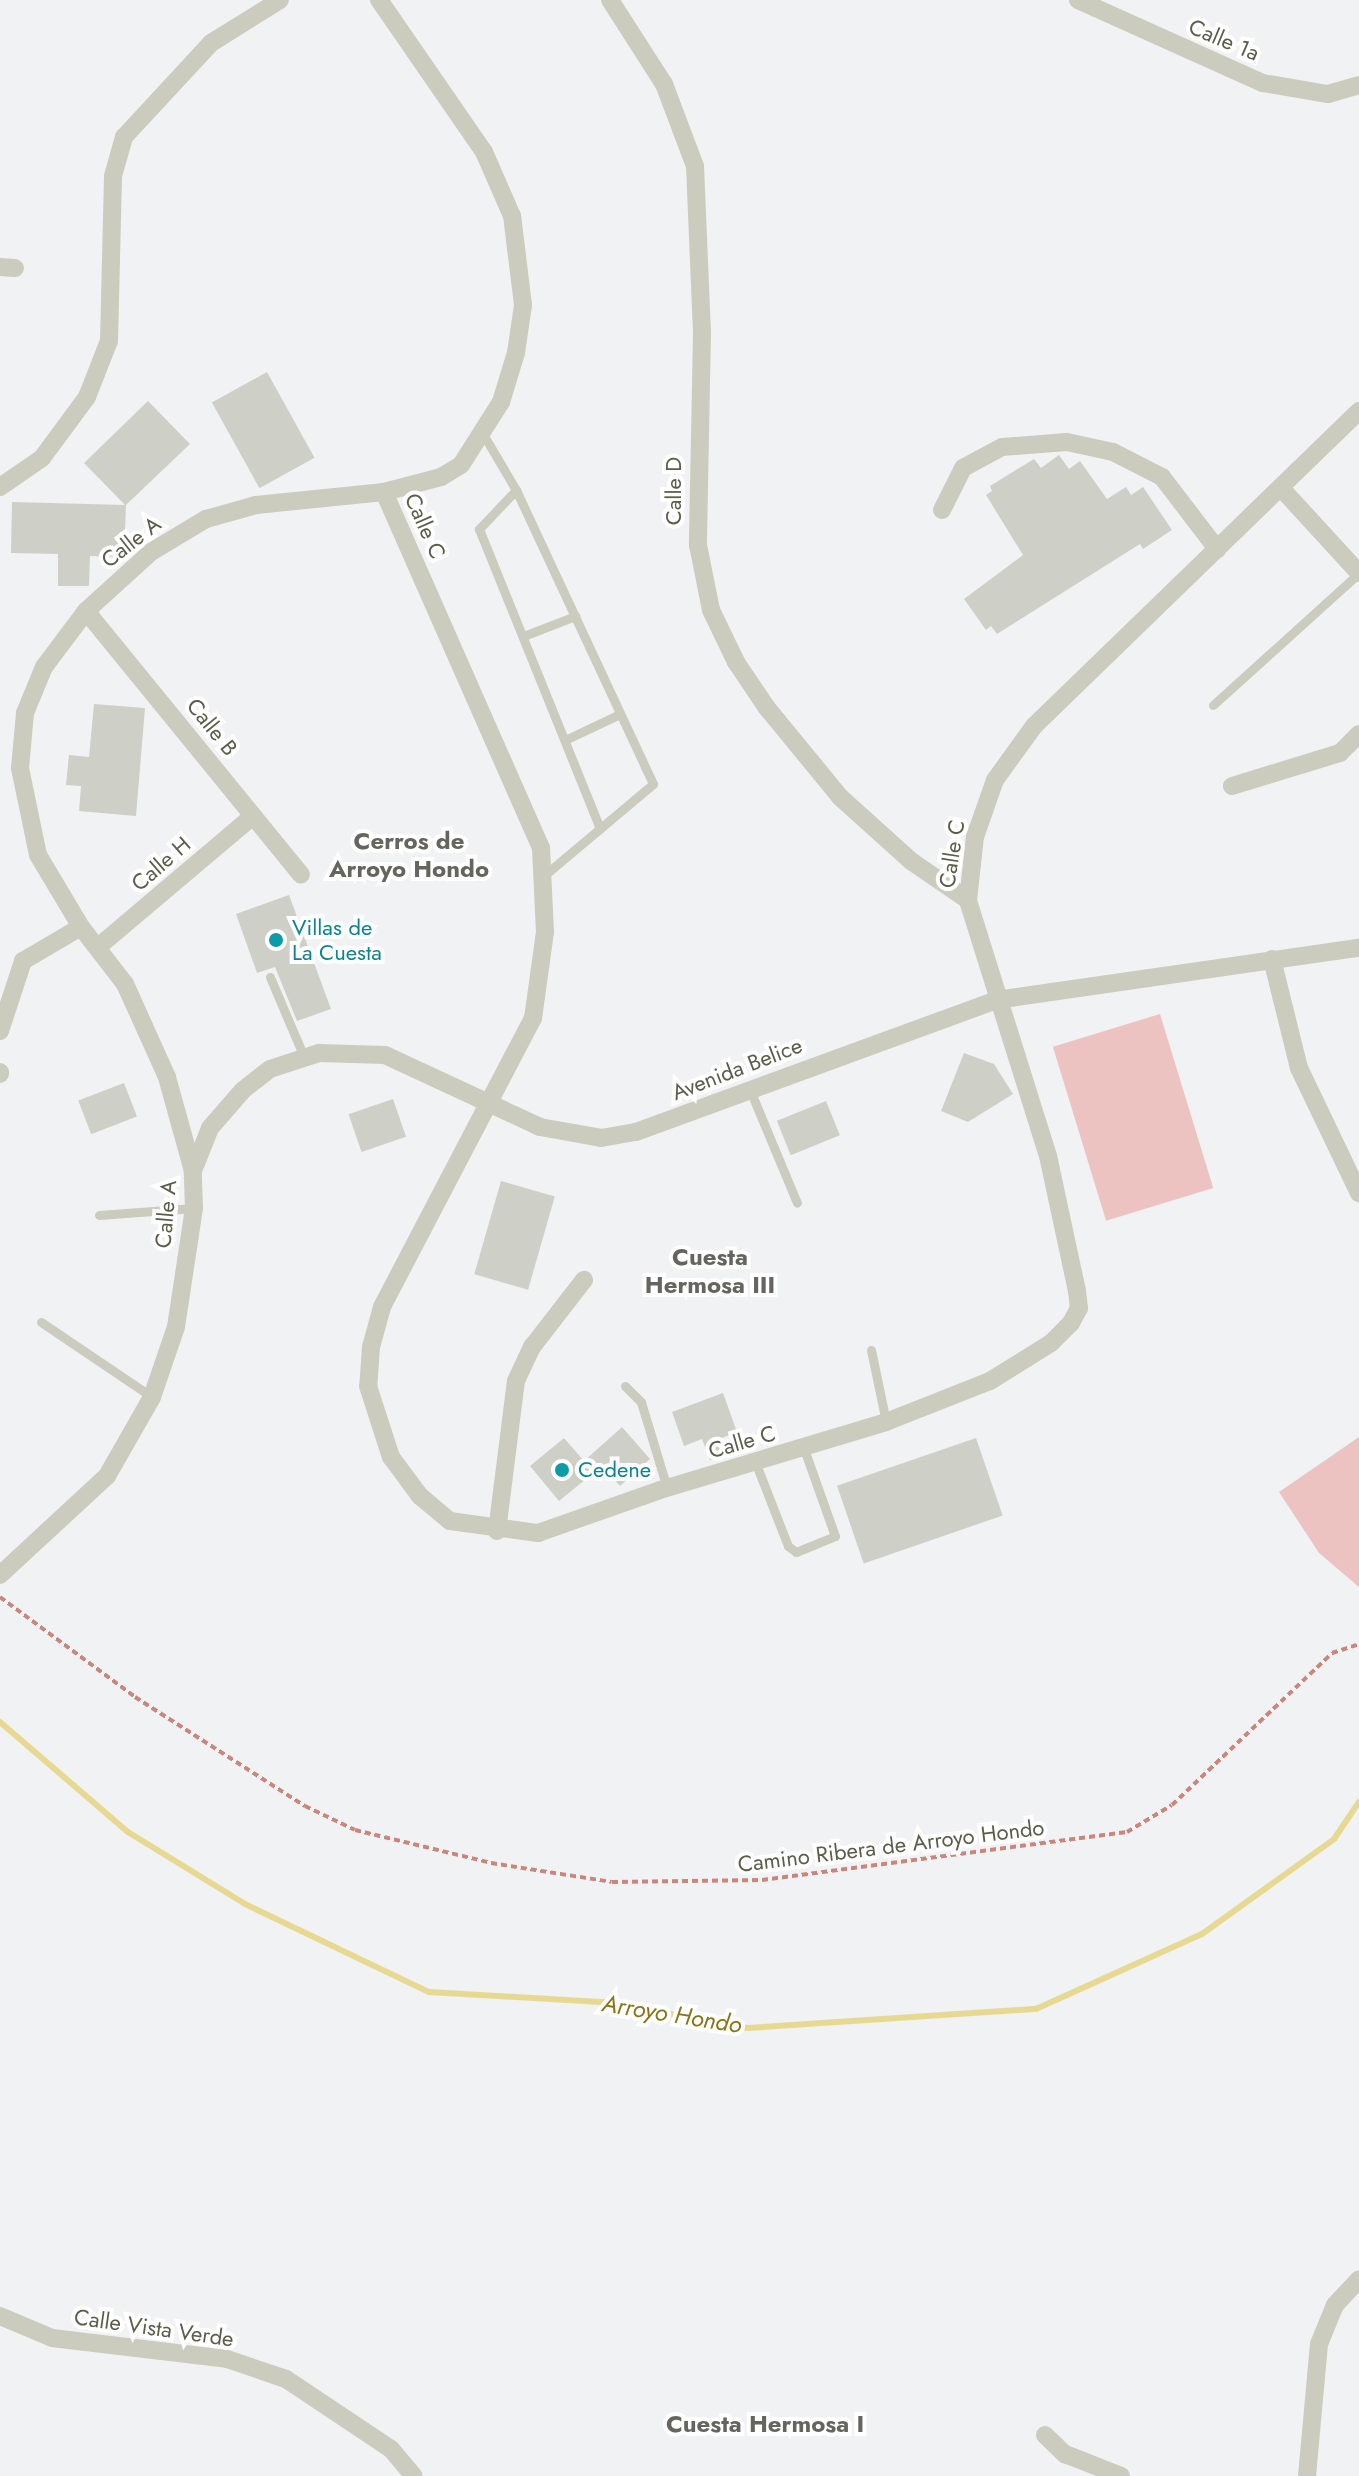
<!DOCTYPE html>
<style>
body{margin:0}
#map{position:relative;width:1359px;height:2476px;overflow:hidden;background:#f1f2f3;font-family:Jost,sans-serif}
div>[style]{position:absolute}
[style*='--x']{left:calc(var(--x)*1px);top:calc(var(--y)*1px);width:calc(var(--w)*1px);rotate:calc(var(--a)*1deg)}
.green>*{inset:0;background:#edc3c2;transform-origin:0 0}
.stream>*{height:6px;margin:-3px;padding:0 3px;transform-origin:3px;border-radius:3px;background:#e8d992}
.building>*{inset:0;background:#ced0c8;transform-origin:0 0}
.path>*{height:4px;margin-top:-2px;transform-origin:0;background:repeating-linear-gradient(90deg,#ca867c 0 6px,transparent 0 10px)}
.service>*{height:9px;margin:-4.5px;padding:0 4.5px;transform-origin:4.5px;border-radius:4.5px;background:#cbccbd}
.minor>*{height:18px;margin:-9px;padding:0 9px;transform-origin:9px;border-radius:9px;background:#cbccbd}
.dots>*{width:22px;height:22px;translate:-50% -50%;box-sizing:border-box;border:4px solid #fff;border-radius:50%}
span{translate:-50% -50%;white-space:nowrap;text-align:center;line-height:1.15;-webkit-text-stroke:8px #fff;paint-order:stroke}
.street-label{font-size:22px;color:#5b5d4a}
.culture-label{font-size:22px;color:#0d838f}
.left{translate:0 -50%;text-align:left}
.neighbourhood-label{font-size:24px;color:#64655e;font-weight:700}
.water-label{font-size:24px;color:#877414;font-style:italic}
</style>
<div id="map">
<div class="green">
<i style="left:1160px;top:1014px;width:182px;height:112px;rotate:73deg"></i>
<i style="clip-path:polygon(1359px 1437px,1359px 1587px,1319px 1553px,1279px 1492px)"></i>
</div>
<div class="stream">
<i style="--x:0;--y:1722;--w:169;--a:40.7"></i>
<i style="--x:128;--y:1832;--w:137;--a:31.6"></i>
<i style="--x:245;--y:1904;--w:204;--a:25.6"></i>
<i style="--x:429;--y:1992;--w:176;--a:3.3"></i>
<i style="--x:605;--y:2002;--w:145;--a:10.3"></i>
<i style="--x:748;--y:2028;--w:289;--a:-3.8"></i>
<i style="--x:1036;--y:2009;--w:182;--a:-24.3"></i>
<i style="--x:1202;--y:1934;--w:163;--a:-35.7"></i>
<i style="--x:1334;--y:1839;--w:45;--a:-56"></i>
</div>
<div class="building">
<i style="left:267px;top:372px;width:98px;height:63px;rotate:61deg"></i>
<i style="clip-path:polygon(148px 401px,190px 444px,126px 505px,124px 557px,90px 556px,89px 586px,58px 586px,58px 554px,11px 553px,12px 502px,125px 505px,84px 463px)"></i>
<i style="clip-path:polygon(1059px 455px,1069px 469px,1080px 461px,1107px 499px,1126px 487px,1131px 495px,1143px 487px,1172px 530px,1143px 549px,1140px 544px,997px 634px,991px 626px,986px 630px,964px 599px,1023px 555px,986px 495px,992px 491px,990px 486px,1034px 459px,1041px 468px)"></i>
<i style="clip-path:polygon(94px 704px,145px 708px,136px 816px,79px 811px,81px 786px,66px 785px,69px 755px,89px 757px)"></i>
<i style="clip-path:polygon(289px 895px,331px 1009px,297px 1021px,275px 967px,257px 973px,236px 914px)"></i>
<i style="clip-path:polygon(964px 1053px,994px 1064px,1013px 1094px,968px 1122px,941px 1111px)"></i>
<i style="left:124px;top:1083px;width:36px;height:49px;rotate:69deg"></i>
<i style="left:393px;top:1099px;width:40px;height:47px;rotate:71deg"></i>
<i style="left:826px;top:1101px;width:37px;height:53px;rotate:68deg"></i>
<i style="left:501px;top:1181px;width:56px;height:97px;rotate:16deg"></i>
<i style="clip-path:polygon(723px 1393px,737px 1432px,722px 1438px,728px 1454px,710px 1460px,702px 1439px,684px 1446px,672px 1412px)"></i>
<i style="clip-path:polygon(622px 1427px,650px 1459px,620px 1486px,602px 1466px,559px 1501px,530px 1466px,564px 1438px,584px 1461px)"></i>
<i style="left:976px;top:1438px;width:82px;height:147px;rotate:71deg"></i>
</div>
<div class="path">
<i style="--x:0;--y:1597;--w:168;--a:36.5"></i>
<i style="--x:135;--y:1697;--w:202;--a:32.7"></i>
<i style="--x:305;--y:1806;--w:55;--a:25.6"></i>
<i style="--x:355;--y:1830;--w:140;--a:13.6"></i>
<i style="--x:491;--y:1863;--w:122;--a:8.9"></i>
<i style="--x:612;--y:1882;--w:150;--a:-0.8"></i>
<i style="--x:762;--y:1880;--w:368;--a:-7.5"></i>
<i style="--x:1127;--y:1832;--w:52;--a:-31"></i>
<i style="--x:1172;--y:1805;--w:221;--a:-43.5"></i>
<i style="--x:1332;--y:1653;--w:28;--a:-18"></i>
</div>
<div class="service">
<i style="--x:483;--y:434;--w:65;--a:59.5"></i>
<i style="--x:516;--y:490;--w:324;--a:65"></i>
<i style="--x:653;--y:784;--w:145;--a:140"></i>
<i style="--x:516;--y:490;--w:54;--a:133.5"></i>
<i style="--x:479;--y:529;--w:323;--a:68"></i>
<i style="--x:526;--y:635;--w:53;--a:-21.2"></i>
<i style="--x:1213;--y:705;--w:197;--a:-42.1"></i>
<i style="--x:565;--y:740;--w:61;--a:-25.3"></i>
<i style="--x:270;--y:977;--w:87;--a:67"></i>
<i style="--x:750;--y:1090;--w:122;--a:67.4"></i>
<i style="--x:99;--y:1215;--w:95;--a:-4.2"></i>
<i style="--x:41;--y:1322;--w:134;--a:34"></i>
<i style="--x:871;--y:1350;--w:74;--a:78.2"></i>
<i style="--x:625;--y:1386;--w:23;--a:45"></i>
<i style="--x:641;--y:1402;--w:90;--a:73.2"></i>
<i style="--x:756;--y:1464;--w:88;--a:68.7"></i>
<i style="--x:788;--y:1546;--w:10;--a:37"></i>
<i style="--x:796;--y:1552;--w:42;--a:-22.3"></i>
<i style="--x:835;--y:1536;--w:92;--a:-109.6"></i>
</div>
<div class="minor">
<i style="--x:610;--y:0;--w:100;--a:57.3"></i>
<i style="--x:664;--y:84;--w:88;--a:69.3"></i>
<i style="--x:695;--y:166;--w:165;--a:87.6"></i>
<i style="--x:702;--y:331;--w:214;--a:91.1"></i>
<i style="--x:698;--y:545;--w:66;--a:78.7"></i>
<i style="--x:711;--y:610;--w:58;--a:64.3"></i>
<i style="--x:736;--y:662;--w:55;--a:56"></i>
<i style="--x:767;--y:708;--w:115;--a:50.6"></i>
<i style="--x:840;--y:797;--w:96;--a:42"></i>
<i style="--x:911;--y:861;--w:69;--a:34.4"></i>
<i style="--x:1078;--y:0;--w:203;--a:24.2"></i>
<i style="--x:1263;--y:83;--w:66;--a:9.6"></i>
<i style="--x:1328;--y:94;--w:32;--a:-16"></i>
<i style="--x:0;--y:267;--w:15;--a:4"></i>
<i style="--x:0;--y:487;--w:51;--a:-34.6"></i>
<i style="--x:42;--y:458;--w:76;--a:-53.6"></i>
<i style="--x:87;--y:397;--w:60;--a:-68.6"></i>
<i style="--x:109;--y:341;--w:165;--a:-88.6"></i>
<i style="--x:113;--y:176;--w:41;--a:-74.2"></i>
<i style="--x:124;--y:137;--w:128;--a:-47.2"></i>
<i style="--x:211;--y:43;--w:81;--a:-31.9"></i>
<i style="--x:1281;--y:488;--w:115;--a:47.5"></i>
<i style="--x:384;--y:492;--w:389;--a:66.2"></i>
<i style="--x:541;--y:848;--w:84;--a:87.3"></i>
<i style="--x:545;--y:932;--w:87;--a:97.9"></i>
<i style="--x:533;--y:1018;--w:326;--a:117.6"></i>
<i style="--x:382;--y:1307;--w:41;--a:105.4"></i>
<i style="--x:371;--y:1347;--w:39;--a:94"></i>
<i style="--x:368;--y:1386;--w:75;--a:72.1"></i>
<i style="--x:391;--y:1457;--w:49;--a:53.4"></i>
<i style="--x:420;--y:1496;--w:39;--a:40"></i>
<i style="--x:450;--y:1521;--w:89;--a:7.8"></i>
<i style="--x:538;--y:1533;--w:129;--a:-19.4"></i>
<i style="--x:660;--y:1490;--w:236;--a:-16.7"></i>
<i style="--x:886;--y:1422;--w:112;--a:-21.5"></i>
<i style="--x:990;--y:1381;--w:72;--a:-31.9"></i>
<i style="--x:1051;--y:1343;--w:28;--a:-45"></i>
<i style="--x:1071;--y:1323;--w:17;--a:-62"></i>
<i style="--x:1079;--y:1308;--w:17;--a:-97"></i>
<i style="--x:1077;--y:1291;--w:138;--a:-102.1"></i>
<i style="--x:1048;--y:1156;--w:268;--a:-107.4"></i>
<i style="--x:968;--y:900;--w:63;--a:-83.7"></i>
<i style="--x:975;--y:837;--w:60;--a:-70.7"></i>
<i style="--x:995;--y:780;--w:67;--a:-54.2"></i>
<i style="--x:1034;--y:726;--w:453;--a:-44.1"></i>
<i style="--x:942;--y:510;--w:47;--a:-63.4"></i>
<i style="--x:963;--y:468;--w:44;--a:-28.3"></i>
<i style="--x:1002;--y:447;--w:65;--a:-4.4"></i>
<i style="--x:1067;--y:442;--w:47;--a:12.3"></i>
<i style="--x:1113;--y:452;--w:55;--a:27"></i>
<i style="--x:1162;--y:477;--w:91;--a:52.6"></i>
<i style="--x:86;--y:611;--w:340;--a:50.8"></i>
<i style="--x:1232;--y:786;--w:113;--a:-17"></i>
<i style="--x:1340;--y:753;--w:27;--a:-45"></i>
<i style="--x:98;--y:947;--w:203;--a:-40.2"></i>
<i style="--x:1272;--y:959;--w:112;--a:76.1"></i>
<i style="--x:1299;--y:1068;--w:139;--a:64.4"></i>
<i style="--x:0;--y:1031;--w:74;--a:-71.8"></i>
<i style="--x:23;--y:961;--w:67;--a:-30.4"></i>
<i style="--x:0;--y:1072;--w:2;--a:90"></i>
<i style="--x:193;--y:1171;--w:46;--a:-68.4"></i>
<i style="--x:210;--y:1128;--w:50;--a:-49"></i>
<i style="--x:243;--y:1090;--w:34;--a:-38"></i>
<i style="--x:270;--y:1069;--w:52;--a:-18.1"></i>
<i style="--x:319;--y:1053;--w:66;--a:1.7"></i>
<i style="--x:385;--y:1055;--w:171;--a:24.9"></i>
<i style="--x:540;--y:1127;--w:62;--a:10.2"></i>
<i style="--x:601;--y:1138;--w:36;--a:-10"></i>
<i style="--x:636;--y:1132;--w:383;--a:-20.1"></i>
<i style="--x:996;--y:1000;--w:367;--a:-8.2"></i>
<i style="--x:497;--y:1531;--w:151;--a:-82.8"></i>
<i style="--x:516;--y:1381;--w:38;--a:-65"></i>
<i style="--x:532;--y:1347;--w:85;--a:-52.2"></i>
<i style="--x:0;--y:1575;--w:146;--a:-42.8"></i>
<i style="--x:107;--y:1476;--w:91;--a:-60.3"></i>
<i style="--x:152;--y:1397;--w:74;--a:-71.1"></i>
<i style="--x:176;--y:1327;--w:120;--a:-81.4"></i>
<i style="--x:194;--y:1208;--w:37;--a:-92"></i>
<i style="--x:193;--y:1171;--w:98;--a:-105.5"></i>
<i style="--x:167;--y:1077;--w:102;--a:-114.3"></i>
<i style="--x:125;--y:984;--w:72;--a:-127.7"></i>
<i style="--x:81;--y:927;--w:84;--a:-120.8"></i>
<i style="--x:38;--y:855;--w:89;--a:-101.7"></i>
<i style="--x:20;--y:768;--w:55;--a:-84.8"></i>
<i style="--x:25;--y:713;--w:50;--a:-67.6"></i>
<i style="--x:44;--y:667;--w:70;--a:-53.1"></i>
<i style="--x:86;--y:611;--w:88;--a:-42.2"></i>
<i style="--x:151;--y:552;--w:64;--a:-31"></i>
<i style="--x:206;--y:519;--w:52;--a:-15.6"></i>
<i style="--x:256;--y:505;--w:129;--a:-5.8"></i>
<i style="--x:384;--y:492;--w:59;--a:-14.7"></i>
<i style="--x:441;--y:477;--w:23;--a:-31"></i>
<i style="--x:461;--y:465;--w:75;--a:-57.6"></i>
<i style="--x:501;--y:402;--w:51;--a:-73"></i>
<i style="--x:516;--y:353;--w:49;--a:-81.7"></i>
<i style="--x:523;--y:305;--w:90;--a:-97"></i>
<i style="--x:512;--y:216;--w:70;--a:-113.6"></i>
<i style="--x:484;--y:152;--w:185;--a:-124.6"></i>
<i style="--x:0;--y:2316;--w:56;--a:22.9"></i>
<i style="--x:52;--y:2338;--w:176;--a:6.8"></i>
<i style="--x:227;--y:2359;--w:62;--a:18.7"></i>
<i style="--x:286;--y:2379;--w:126;--a:33.7"></i>
<i style="--x:391;--y:2449;--w:35;--a:50"></i>
<i style="--x:1045;--y:2435;--w:28;--a:44"></i>
<i style="--x:1065;--y:2454;--w:60;--a:21.4"></i>
<i style="--x:1307;--y:2476;--w:133;--a:-84.8"></i>
<i style="--x:1319;--y:2344;--w:42;--a:-67.7"></i>
<i style="--x:1335;--y:2305;--w:35;--a:-47"></i>
</div>
<div class="dots">
<i style="left:276px;top:940px;background:#0f9aa8"></i>
<i style="left:562px;top:1470px;background:#0f9aa8"></i>
</div>
<div class="street-label">
<span style="left:1224px;top:40px;rotate:23deg">Calle 1a</span>
<span style="left:674px;top:491px;rotate:-90deg">Calle D</span>
<span style="left:425px;top:526px;rotate:66deg">Calle C</span>
<span style="left:131px;top:542px;rotate:-38deg">Calle A</span>
<span style="left:212px;top:727px;rotate:51deg">Calle B</span>
<span style="left:952px;top:854px;rotate:-81deg">Calle C</span>
<span style="left:161px;top:864px;rotate:-41deg">Calle H</span>
<span style="left:737px;top:1069px;rotate:-21deg">Avenida Belice</span>
<span style="left:166px;top:1214px;rotate:-85deg">Calle A</span>
<span style="left:742px;top:1442px;rotate:-16deg">Calle C</span>
<span style="left:891px;top:1846px;rotate:-7deg">Camino Ribera de Arroyo Hondo</span>
<span style="left:154px;top:2328px;rotate:8deg">Calle Vista Verde</span>
</div>
<div class="culture-label">
<span class="left" style="left:292px;top:940px">Villas de<br>La Cuesta</span>
<span class="left" style="left:578px;top:1470px">Cedene</span>
</div>
<div class="neighbourhood-label">
<span style="left:409px;top:855px">Cerros de<br>Arroyo Hondo</span>
<span style="left:710px;top:1271px">Cuesta<br>Hermosa III</span>
<span style="left:765px;top:2424px">Cuesta Hermosa I</span>
</div>
<div class="water-label">
<span style="left:672px;top:2014px;rotate:9deg">Arroyo Hondo</span>
</div>
</div>
